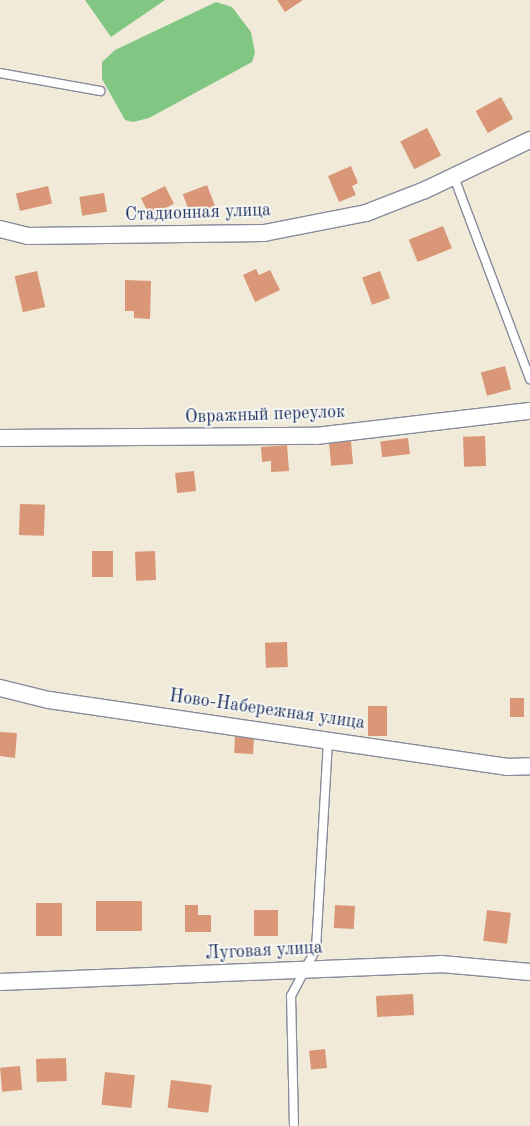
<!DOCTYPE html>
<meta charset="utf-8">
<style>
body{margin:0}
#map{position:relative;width:530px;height:1126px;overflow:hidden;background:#f1ead8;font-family:"Old Standard TT",serif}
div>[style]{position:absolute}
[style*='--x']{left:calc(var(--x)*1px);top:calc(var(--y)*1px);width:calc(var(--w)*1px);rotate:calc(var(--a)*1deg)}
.green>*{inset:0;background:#81c783}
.building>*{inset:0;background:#d99777;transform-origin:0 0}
.roads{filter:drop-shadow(1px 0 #868c9b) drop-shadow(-1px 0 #868c9b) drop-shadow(0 1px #868c9b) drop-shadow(0 -1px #868c9b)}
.service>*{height:8px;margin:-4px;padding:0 4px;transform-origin:4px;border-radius:4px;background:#fff}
.minor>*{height:16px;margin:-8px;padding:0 8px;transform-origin:8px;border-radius:8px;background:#fff}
span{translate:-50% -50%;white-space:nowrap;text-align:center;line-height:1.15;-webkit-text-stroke:4px #f6f6f2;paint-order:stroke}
.street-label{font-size:18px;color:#1b2f5e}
</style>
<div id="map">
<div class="green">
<i style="clip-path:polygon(85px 0,165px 0,111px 37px)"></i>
<i style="clip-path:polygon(216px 2px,232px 7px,251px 32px,255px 53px,252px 62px,149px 118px,133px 122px,125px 120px,102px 79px,102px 62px,115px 50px)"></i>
</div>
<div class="building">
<i style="clip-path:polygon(277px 0,303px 0,285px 12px)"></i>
<i style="left:501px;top:97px;width:25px;height:29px;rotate:61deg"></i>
<i style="left:427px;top:128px;width:31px;height:30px;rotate:63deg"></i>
<i style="clip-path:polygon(351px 166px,358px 183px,352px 186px,356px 195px,339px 202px,328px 176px)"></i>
<i style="left:207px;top:185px;width:22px;height:26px;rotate:69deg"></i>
<i style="left:48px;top:186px;width:18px;height:33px;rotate:77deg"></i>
<i style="left:165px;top:186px;width:20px;height:27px;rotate:63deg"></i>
<i style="left:104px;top:193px;width:19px;height:25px;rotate:81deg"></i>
<i style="left:443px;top:226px;width:24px;height:37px;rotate:68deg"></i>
<i style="clip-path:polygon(256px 269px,259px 275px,270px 270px,280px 290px,255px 302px,243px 275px)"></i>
<i style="left:37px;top:271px;width:37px;height:23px;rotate:77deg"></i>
<i style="left:380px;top:271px;width:29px;height:19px;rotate:70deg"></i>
<i style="clip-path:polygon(125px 280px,151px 281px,150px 319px,134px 318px,134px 311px,125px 311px)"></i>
<i style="left:505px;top:366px;width:24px;height:25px;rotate:75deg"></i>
<i style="left:485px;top:436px;width:30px;height:22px;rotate:88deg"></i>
<i style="left:408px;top:438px;width:16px;height:28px;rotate:83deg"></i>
<i style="left:351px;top:441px;width:23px;height:22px;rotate:85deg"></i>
<i style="clip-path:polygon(287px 445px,289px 471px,271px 472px,271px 461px,262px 462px,261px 447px)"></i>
<i style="left:194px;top:471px;width:20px;height:19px;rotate:84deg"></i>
<i style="left:20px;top:504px;width:25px;height:31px;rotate:2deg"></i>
<i style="left:92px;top:551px;width:21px;height:26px"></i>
<i style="left:155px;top:551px;width:29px;height:20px;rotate:88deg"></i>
<i style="left:287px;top:642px;width:25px;height:22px;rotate:88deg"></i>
<i style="left:510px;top:698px;width:14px;height:19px"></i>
<i style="left:368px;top:706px;width:19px;height:30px"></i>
<i style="clip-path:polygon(0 732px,17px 733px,15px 758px,0 756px)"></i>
<i style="left:235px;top:736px;width:19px;height:17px;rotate:3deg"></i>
<i style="left:96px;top:901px;width:46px;height:30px"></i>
<i style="left:36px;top:903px;width:26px;height:33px"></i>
<i style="clip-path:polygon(185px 905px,198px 905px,198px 915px,211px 915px,211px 932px,185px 932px)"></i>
<i style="left:335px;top:905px;width:20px;height:23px;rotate:3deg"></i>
<i style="left:254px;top:910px;width:24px;height:26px"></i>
<i style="left:487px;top:910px;width:24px;height:31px;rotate:7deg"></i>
<i style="left:413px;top:994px;width:21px;height:37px;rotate:87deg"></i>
<i style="left:325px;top:1049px;width:19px;height:16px;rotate:84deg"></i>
<i style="left:66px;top:1058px;width:23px;height:30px;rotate:88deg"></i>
<i style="left:20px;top:1066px;width:24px;height:20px;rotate:85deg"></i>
<i style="left:105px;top:1072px;width:30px;height:33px;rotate:6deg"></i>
<i style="left:171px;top:1080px;width:41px;height:28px;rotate:7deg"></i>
</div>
<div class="roads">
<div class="service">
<i style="--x:0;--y:73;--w:102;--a:10.2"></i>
<i style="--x:454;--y:177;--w:216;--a:69.4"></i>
<i style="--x:294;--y:1126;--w:130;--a:-91.3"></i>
<i style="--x:291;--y:996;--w:53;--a:-62"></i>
<i style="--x:316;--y:949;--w:208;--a:-86.7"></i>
</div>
<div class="minor">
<i style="--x:0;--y:229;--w:29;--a:14"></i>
<i style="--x:28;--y:236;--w:236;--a:-0.7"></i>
<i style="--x:264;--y:233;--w:104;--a:-11.1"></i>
<i style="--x:366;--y:213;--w:63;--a:-21.3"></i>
<i style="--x:425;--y:190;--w:116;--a:-25.5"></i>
<i style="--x:0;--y:438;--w:316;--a:-0.4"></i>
<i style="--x:316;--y:436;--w:215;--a:-6.7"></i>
<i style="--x:0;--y:688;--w:50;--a:13.8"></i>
<i style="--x:49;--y:700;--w:462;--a:8.3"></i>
<i style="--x:506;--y:767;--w:24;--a:-2"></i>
<i style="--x:0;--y:982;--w:441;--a:-2.3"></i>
<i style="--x:441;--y:964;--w:89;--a:5.1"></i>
</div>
</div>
<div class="street-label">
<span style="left:198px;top:213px;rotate:-2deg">Стадионная улица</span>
<span style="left:265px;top:415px;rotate:-2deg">Овражный переулок</span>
<span style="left:267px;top:710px;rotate:8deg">Ново-Набережная улица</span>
<span style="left:264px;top:951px;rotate:-3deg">Луговая улица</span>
</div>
</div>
